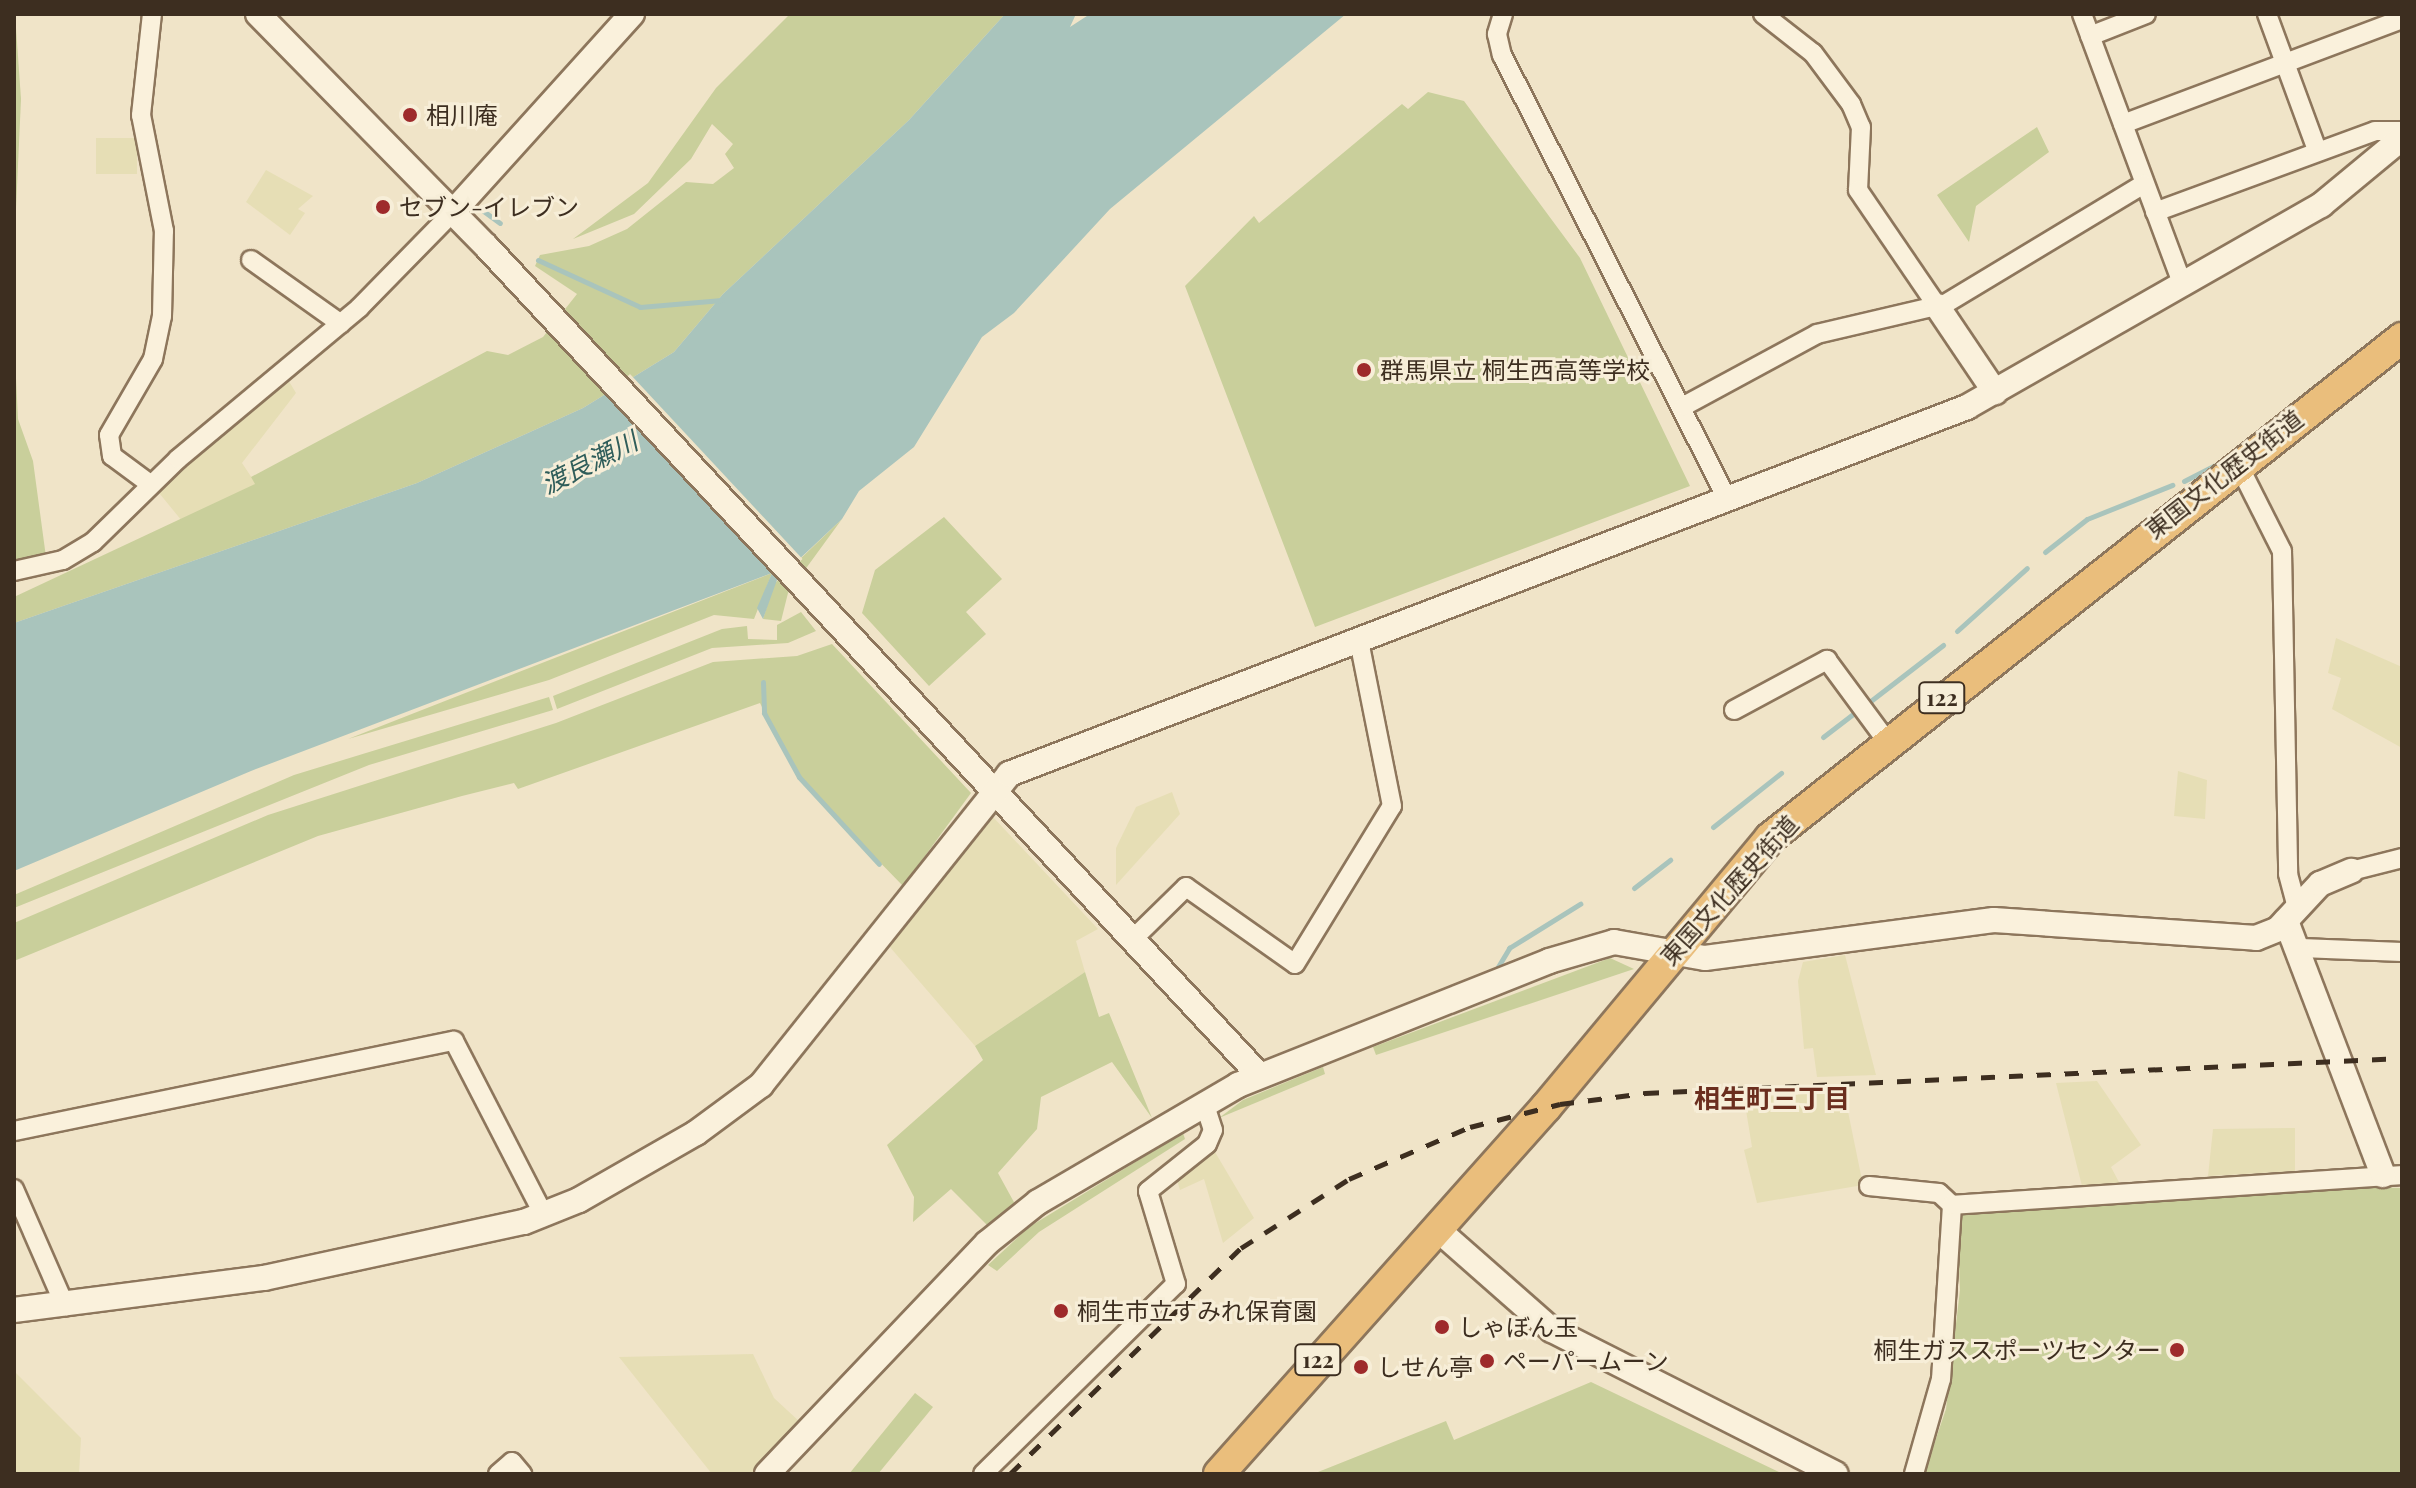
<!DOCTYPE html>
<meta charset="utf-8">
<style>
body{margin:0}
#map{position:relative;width:2416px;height:1488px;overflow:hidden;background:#f0e4c8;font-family:"Playfair Display","Noto Sans JP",serif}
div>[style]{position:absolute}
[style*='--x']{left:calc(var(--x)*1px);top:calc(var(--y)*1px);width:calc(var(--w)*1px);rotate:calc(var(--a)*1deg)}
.farmland>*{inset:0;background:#e6deb5;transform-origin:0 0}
.green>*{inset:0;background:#c9cf9b}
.water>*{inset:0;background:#a9c4bc}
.pier>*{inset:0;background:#f0e4c8;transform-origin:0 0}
.stream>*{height:5px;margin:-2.5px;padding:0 2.5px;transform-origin:2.5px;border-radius:2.5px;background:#a9c4bc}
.roads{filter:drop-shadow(2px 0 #8d765c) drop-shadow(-2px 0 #8d765c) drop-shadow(0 2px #8d765c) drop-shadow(0 -2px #8d765c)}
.minor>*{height:18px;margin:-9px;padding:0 9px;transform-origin:9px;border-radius:9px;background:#faf1dc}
.tertiary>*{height:24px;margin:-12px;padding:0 12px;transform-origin:12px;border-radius:12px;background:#faf1dc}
.trunk>*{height:30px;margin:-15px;padding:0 15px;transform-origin:15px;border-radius:15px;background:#eabe7c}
.rail>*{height:5px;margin-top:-2.5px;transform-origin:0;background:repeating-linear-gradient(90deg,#3d2e20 0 14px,transparent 0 28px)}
.dots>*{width:22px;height:22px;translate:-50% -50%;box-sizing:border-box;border:4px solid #f7eed8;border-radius:50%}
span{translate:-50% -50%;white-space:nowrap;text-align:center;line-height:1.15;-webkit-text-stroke:6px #f7eed8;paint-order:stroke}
.shield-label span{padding:2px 6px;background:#f7eed8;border:2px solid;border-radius:6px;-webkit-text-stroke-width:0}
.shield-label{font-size:22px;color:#3d2e20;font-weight:700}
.poi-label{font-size:24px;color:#3d2e20}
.left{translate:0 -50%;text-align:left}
.right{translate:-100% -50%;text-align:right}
.street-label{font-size:24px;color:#3d2e20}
.water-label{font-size:26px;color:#2f5d5a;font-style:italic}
.neighbourhood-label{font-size:26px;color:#6b2e1e;font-weight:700}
.frame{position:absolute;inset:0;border:16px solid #3d2e20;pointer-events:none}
</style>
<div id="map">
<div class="farmland">
<i style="left:96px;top:138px;width:41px;height:36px"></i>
<i style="clip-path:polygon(266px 170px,313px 196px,298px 209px,305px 213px,290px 235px,246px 202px)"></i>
<i style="clip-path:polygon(287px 378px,296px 393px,242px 463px,256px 484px,182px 521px,155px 488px)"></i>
<i style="clip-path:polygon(2336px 638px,2402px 667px,2402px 748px,2332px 709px,2341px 678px,2328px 673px)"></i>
<i style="clip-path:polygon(2178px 771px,2207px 780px,2205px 819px,2174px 816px)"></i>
<i style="clip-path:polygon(1172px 792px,1180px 814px,1116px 885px,1116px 848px,1136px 807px)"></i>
<i style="clip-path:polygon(993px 817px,1098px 929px,1076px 941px,1085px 972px,975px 1046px,889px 946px)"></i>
<i style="clip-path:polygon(1845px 955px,1876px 1075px,1817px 1077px,1813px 1048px,1804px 1049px,1798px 981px,1803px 962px)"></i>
<i style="clip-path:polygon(2097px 1081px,2141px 1145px,2111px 1167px,2120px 1184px,2082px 1186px,2056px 1083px)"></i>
<i style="clip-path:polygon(1844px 1092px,1863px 1185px,1757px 1203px,1744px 1150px,1752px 1147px,1744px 1098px)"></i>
<i style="clip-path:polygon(2295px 1128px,2295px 1171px,2208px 1176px,2213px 1129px)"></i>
<i style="clip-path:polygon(1215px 1152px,1254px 1218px,1223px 1243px,1204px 1179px,1180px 1190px,1176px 1177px)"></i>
<i style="clip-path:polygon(753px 1354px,774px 1398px,801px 1423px,752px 1474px,712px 1474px,619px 1357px)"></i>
<i style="clip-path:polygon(14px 1371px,81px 1438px,79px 1474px,14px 1474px)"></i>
</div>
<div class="green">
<i style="clip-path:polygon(15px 14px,21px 99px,14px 253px,14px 14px)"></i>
<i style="clip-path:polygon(790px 14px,1005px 14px,909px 120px,723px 294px,674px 352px,583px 408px,417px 483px,14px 623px,14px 597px,255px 484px,251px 477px,487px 351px,508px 355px,543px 337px,577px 294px,535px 266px,540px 255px,589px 246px,627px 229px,686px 182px,713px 184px,734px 168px,725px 154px,733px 144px,712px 124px,691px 159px,634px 214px,573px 239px,648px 183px,716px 88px)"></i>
<i style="clip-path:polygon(1428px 92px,1464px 101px,1580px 258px,1690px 486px,1315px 627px,1185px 286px,1254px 216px,1259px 223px,1402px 104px,1408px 109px)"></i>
<i style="clip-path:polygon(2037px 127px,2049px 152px,1976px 206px,1969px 242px,1937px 195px)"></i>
<i style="clip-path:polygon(14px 337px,18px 419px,33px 461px,46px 557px,14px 564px)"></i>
<i style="clip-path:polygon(944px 517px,1002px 579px,966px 612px,986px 634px,929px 686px,862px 613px,875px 570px)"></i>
<i style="clip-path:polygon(842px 519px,788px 593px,781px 621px,763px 619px,774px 584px)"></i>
<i style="clip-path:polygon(772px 573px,754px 619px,714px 615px,549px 680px,348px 739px)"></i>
<i style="clip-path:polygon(801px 612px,816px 631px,788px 643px,712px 648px,557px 709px,553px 696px,722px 629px,747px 626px,748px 639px,777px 640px,777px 625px)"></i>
<i style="clip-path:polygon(832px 644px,971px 793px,903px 886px,798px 778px,760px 703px,518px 789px,514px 783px,462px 796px,318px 836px,14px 961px,14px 923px,268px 815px,556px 723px,713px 662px,797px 656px)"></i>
<i style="clip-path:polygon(549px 697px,553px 710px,369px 765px,14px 908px,14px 895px,294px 775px)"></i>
<i style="clip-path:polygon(1610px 958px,1634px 969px,1376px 1055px,1373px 1047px)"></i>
<i style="clip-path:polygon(1085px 972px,1099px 1017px,1109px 1013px,1152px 1118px,1112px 1062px,1041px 1097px,1037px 1129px,998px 1173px,1015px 1204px,988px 1226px,951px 1189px,913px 1222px,914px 1197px,887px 1145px,983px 1060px,975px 1046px)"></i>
<i style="clip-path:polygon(1323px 1067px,1325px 1074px,1219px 1118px,1243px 1100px)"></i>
<i style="clip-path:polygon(1183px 1133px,1185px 1139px,1039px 1232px,997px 1271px,988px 1265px,1029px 1227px)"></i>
<i style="clip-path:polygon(2337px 1186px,2402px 1188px,2402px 1474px,1924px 1474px,1946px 1409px,1960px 1290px,1957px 1213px)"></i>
<i style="clip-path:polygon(1591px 1382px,1783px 1474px,1313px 1474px,1446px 1421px,1454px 1440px)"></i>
<i style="clip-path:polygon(915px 1393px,933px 1407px,878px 1474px,849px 1474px)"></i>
</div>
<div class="water">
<i style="clip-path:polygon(1005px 14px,1076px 14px,1070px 27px,1090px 14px,1346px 14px,1110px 209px,1014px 313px,982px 337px,914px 447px,859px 491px,842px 519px,777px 580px,763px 619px,757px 608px,772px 573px,251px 771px,14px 871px,14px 623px,417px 483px,583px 408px,674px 352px,723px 294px,909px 120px)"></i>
</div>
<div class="pier">
<i style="left:630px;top:374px;width:253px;height:30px;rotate:47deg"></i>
</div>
<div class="stream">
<i style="--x:482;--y:210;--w:22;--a:36"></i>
<i style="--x:538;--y:260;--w:112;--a:24.7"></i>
<i style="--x:640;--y:307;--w:82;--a:-4.9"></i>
<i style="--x:2184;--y:481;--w:34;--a:-27"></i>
<i style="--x:2045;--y:552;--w:53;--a:-38.2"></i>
<i style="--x:2087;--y:519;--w:92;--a:-21.8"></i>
<i style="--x:1957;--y:631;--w:94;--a:-42"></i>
<i style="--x:763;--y:682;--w:31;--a:88"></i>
<i style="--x:764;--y:713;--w:73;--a:61.3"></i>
<i style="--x:799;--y:777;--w:118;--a:47.4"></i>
<i style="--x:1868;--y:703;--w:95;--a:-37.7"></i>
<i style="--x:1823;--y:737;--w:44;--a:-37.6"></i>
<i style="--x:1713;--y:827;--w:87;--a:-38.5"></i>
<i style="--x:1634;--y:888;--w:46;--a:-37.9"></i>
<i style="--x:1496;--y:970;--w:26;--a:-59"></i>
<i style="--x:1509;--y:948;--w:84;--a:-31.8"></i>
</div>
<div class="roads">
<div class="minor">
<i style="--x:1503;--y:14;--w:21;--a:107"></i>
<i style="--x:1497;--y:34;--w:22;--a:77"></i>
<i style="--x:1502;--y:55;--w:499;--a:63.1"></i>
<i style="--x:1763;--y:14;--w:63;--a:38"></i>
<i style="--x:1813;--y:53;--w:64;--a:53.3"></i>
<i style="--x:1851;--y:104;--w:25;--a:67"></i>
<i style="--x:1861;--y:127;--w:63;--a:92.7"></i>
<i style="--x:1858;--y:190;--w:140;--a:55.7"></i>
<i style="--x:2082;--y:14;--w:287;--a:69.6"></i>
<i style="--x:2267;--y:14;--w:145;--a:69.8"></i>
<i style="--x:2090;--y:36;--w:60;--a:-21.4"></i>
<i style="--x:2123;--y:124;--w:298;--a:-20.6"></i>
<i style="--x:2155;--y:212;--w:234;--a:-20.2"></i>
<i style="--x:2375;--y:131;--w:27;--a:0"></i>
<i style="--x:251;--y:260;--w:110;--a:35.4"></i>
<i style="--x:1684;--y:406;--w:151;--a:-28.4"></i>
<i style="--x:1817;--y:334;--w:131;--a:-13.2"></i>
<i style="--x:1945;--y:304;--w:232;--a:-31.1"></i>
<i style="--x:2238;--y:464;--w:97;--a:63.2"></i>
<i style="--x:2282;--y:551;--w:323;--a:88.9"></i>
<i style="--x:2288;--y:874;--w:34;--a:75"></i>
<i style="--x:150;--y:484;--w:47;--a:-143.6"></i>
<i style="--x:112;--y:456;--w:21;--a:-98"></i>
<i style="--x:109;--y:435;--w:88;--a:-59.9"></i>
<i style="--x:153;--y:359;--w:44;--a:-78.2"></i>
<i style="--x:162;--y:316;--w:85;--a:-88.7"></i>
<i style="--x:164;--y:231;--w:118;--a:-101.2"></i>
<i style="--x:141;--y:115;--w:102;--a:-83.8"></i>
<i style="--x:14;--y:571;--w:50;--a:-12.7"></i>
<i style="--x:63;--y:560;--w:35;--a:-31"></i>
<i style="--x:93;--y:542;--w:119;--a:-44.3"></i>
<i style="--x:178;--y:459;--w:236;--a:-39.8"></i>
<i style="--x:359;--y:308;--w:134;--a:-45.6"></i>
<i style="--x:1734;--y:710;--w:106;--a:-28.3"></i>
<i style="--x:1827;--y:660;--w:99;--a:53.6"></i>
<i style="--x:2351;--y:871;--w:53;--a:-14.3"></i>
<i style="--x:1134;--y:938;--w:73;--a:-44.4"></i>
<i style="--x:1186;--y:887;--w:133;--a:35.2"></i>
<i style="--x:1295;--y:964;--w:185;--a:-58.5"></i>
<i style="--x:1392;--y:806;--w:168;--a:-101.3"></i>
<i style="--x:2301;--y:948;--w:101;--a:2.3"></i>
<i style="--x:14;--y:1131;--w:449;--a:-11.6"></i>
<i style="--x:454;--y:1041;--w:196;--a:62.7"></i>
<i style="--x:1869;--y:1186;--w:70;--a:5.7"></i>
<i style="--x:1939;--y:1193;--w:18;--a:43"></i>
<i style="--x:1952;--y:1205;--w:174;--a:93.6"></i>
<i style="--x:1941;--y:1379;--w:99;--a:105.9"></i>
<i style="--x:14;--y:1189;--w:128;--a:66.4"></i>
<i style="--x:1952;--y:1205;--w:451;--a:-3.8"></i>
<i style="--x:498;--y:1474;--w:18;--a:-41"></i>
<i style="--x:512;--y:1462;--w:16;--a:50"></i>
<i style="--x:983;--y:1474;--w:271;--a:-44.6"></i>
<i style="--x:1176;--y:1284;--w:97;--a:-106.8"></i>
<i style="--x:1148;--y:1191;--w:75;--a:-38.5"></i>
<i style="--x:1207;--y:1144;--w:15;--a:-67"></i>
<i style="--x:1213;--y:1130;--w:28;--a:-108"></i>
</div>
<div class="tertiary">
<i style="--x:258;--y:14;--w:325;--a:45.5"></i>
<i style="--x:486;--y:246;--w:1133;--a:47"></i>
<i style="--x:453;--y:212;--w:267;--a:-47.9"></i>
<i style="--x:1937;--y:306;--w:104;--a:56"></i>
<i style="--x:2286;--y:921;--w:272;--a:69.1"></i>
<i style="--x:1437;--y:1229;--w:153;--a:41.3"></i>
<i style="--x:1552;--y:1330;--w:318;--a:26.9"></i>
<i style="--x:14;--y:1310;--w:252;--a:-7.3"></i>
<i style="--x:264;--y:1278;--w:266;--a:-12.2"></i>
<i style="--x:524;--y:1222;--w:59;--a:-21.8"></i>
<i style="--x:579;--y:1200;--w:135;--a:-29.8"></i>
<i style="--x:696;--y:1133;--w:81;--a:-36.4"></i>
<i style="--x:761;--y:1085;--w:398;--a:-51.4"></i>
<i style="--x:1009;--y:774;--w:1026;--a:-20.96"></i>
<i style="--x:1967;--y:407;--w:408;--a:-29.7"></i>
<i style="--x:2321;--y:205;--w:105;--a:-39.6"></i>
<i style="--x:767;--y:1474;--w:319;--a:-46.4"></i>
<i style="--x:987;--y:1243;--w:65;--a:-38.8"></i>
<i style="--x:1038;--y:1202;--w:232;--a:-30.3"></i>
<i style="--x:1238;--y:1085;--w:335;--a:-21.7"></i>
<i style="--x:1549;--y:961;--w:68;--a:-16.3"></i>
<i style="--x:1614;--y:942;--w:92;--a:10"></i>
<i style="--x:1705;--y:958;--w:291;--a:-7.5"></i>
<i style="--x:1994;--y:920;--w:263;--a:3.9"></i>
<i style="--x:2256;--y:938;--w:24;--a:-22"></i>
<i style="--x:2278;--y:929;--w:62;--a:-47"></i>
<i style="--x:2320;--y:884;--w:34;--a:-23"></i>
</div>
<div class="trunk">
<i style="--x:1219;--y:1474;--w:492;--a:-48.3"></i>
<i style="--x:1546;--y:1107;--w:350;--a:-50.2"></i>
<i style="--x:1770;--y:838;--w:806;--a:-38.35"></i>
</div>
</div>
<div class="rail">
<i style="--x:1010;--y:1474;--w:323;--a:-44.4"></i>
<i style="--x:1241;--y:1248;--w:128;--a:-32.6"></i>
<i style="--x:1349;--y:1179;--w:132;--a:-23.3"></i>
<i style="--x:1470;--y:1127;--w:93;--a:-14.3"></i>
<i style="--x:1560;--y:1104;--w:86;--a:-7.4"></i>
<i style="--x:1645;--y:1093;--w:758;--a:-2.65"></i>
</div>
<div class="dots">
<i style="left:410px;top:115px;background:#9e2a2b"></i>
<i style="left:383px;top:207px;background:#9e2a2b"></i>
<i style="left:1364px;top:370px;background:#9e2a2b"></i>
<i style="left:1061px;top:1311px;background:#9e2a2b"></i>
<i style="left:1442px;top:1327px;background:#9e2a2b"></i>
<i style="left:2177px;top:1350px;background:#9e2a2b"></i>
<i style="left:1487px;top:1361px;background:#9e2a2b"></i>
<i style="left:1361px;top:1367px;background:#9e2a2b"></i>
</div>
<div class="shield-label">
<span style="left:1942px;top:698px">122</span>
<span style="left:1318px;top:1360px">122</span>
</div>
<div class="poi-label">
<span class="left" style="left:426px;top:115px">相川庵</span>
<span class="left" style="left:399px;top:207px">セブン-イレブン</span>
<span class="left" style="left:1380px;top:370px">群馬県立 桐生西高等学校</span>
<span class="left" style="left:1077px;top:1311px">桐生市立すみれ保育園</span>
<span class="left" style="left:1458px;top:1327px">しゃぼん玉</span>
<span class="right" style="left:2161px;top:1350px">桐生ガススポーツセンター</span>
<span class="left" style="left:1503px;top:1361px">ペーパームーン</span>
<span class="left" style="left:1377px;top:1367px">しせん亭</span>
</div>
<div class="street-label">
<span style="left:2224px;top:474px;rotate:-38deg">東国文化歴史街道</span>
<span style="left:1729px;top:890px;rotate:-48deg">東国文化歴史街道</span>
</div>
<div class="water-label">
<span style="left:589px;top:462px;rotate:-27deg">渡良瀬川</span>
</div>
<div class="neighbourhood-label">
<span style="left:1772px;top:1098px">相生町三丁目</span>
</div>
<div class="frame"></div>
</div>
